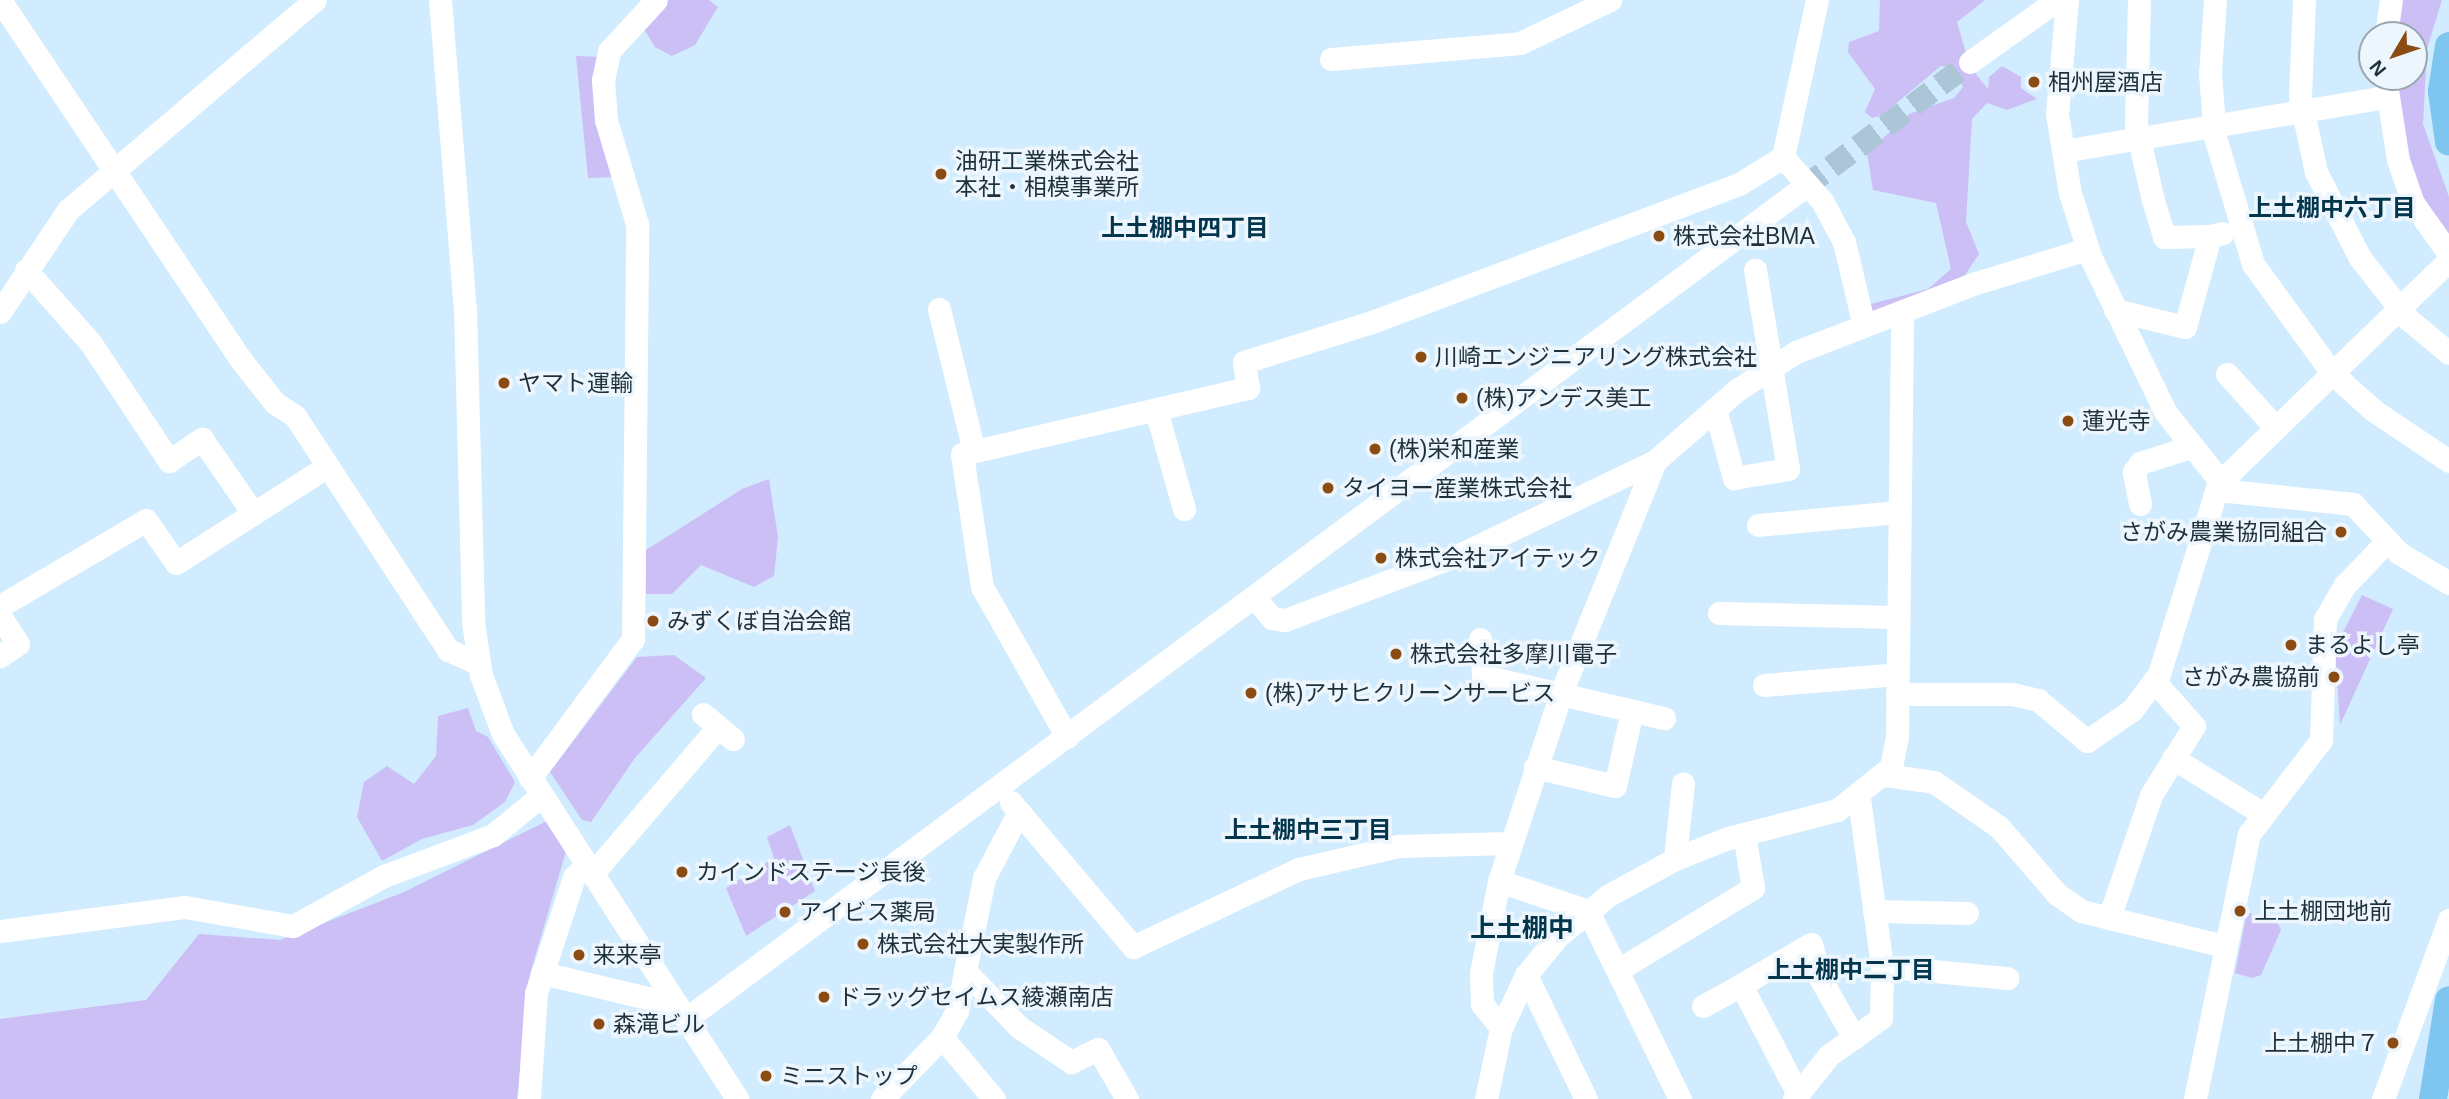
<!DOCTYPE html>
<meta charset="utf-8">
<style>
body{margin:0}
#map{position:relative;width:2449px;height:1099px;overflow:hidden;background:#d0ecfe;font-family:Arial,"Noto Sans JP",sans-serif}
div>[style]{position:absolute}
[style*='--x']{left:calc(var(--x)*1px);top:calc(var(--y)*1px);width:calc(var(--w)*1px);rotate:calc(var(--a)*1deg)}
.green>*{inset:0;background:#ccbff5}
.river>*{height:28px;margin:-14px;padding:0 14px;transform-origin:14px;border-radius:14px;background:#7ec5f0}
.minor-tunnel>*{height:23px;margin-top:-11.5px;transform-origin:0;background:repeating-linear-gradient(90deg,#acc6d7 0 23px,transparent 0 34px)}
.minor>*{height:23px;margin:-11.5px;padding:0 11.5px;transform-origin:11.5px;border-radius:11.5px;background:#fff}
.dots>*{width:19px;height:19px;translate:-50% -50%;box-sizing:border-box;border:4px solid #edf6fc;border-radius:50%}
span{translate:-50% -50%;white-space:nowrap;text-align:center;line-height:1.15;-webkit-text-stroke:7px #edf6fc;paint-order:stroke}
.poi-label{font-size:23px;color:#1d303c}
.left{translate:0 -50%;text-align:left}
.right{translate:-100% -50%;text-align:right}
.neighbourhood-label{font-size:24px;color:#03354d;font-weight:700}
.quarter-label{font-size:26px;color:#03354d;font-weight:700}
.north{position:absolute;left:2358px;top:21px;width:70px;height:70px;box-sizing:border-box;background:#edf6fc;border:2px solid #9aa7af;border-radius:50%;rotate:231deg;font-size:19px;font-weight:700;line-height:28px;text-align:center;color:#1d303c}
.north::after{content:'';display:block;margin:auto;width:24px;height:32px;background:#8b4c13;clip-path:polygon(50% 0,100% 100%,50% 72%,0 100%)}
</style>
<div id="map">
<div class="green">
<i style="clip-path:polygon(663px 0,709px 0,718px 7px,695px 45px,672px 56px,655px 47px,642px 26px)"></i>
<i style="clip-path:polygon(1880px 0,1985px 0,1957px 22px,1970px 67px,1988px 89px,1989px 77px,2002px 66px,2021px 77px,2021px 88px,2037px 99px,2007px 110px,1987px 103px,1972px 119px,1966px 222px,1979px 254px,1963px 278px,1875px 315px,1867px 305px,1928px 289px,1951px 269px,1936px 203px,1873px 190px,1867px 153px,1909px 114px,1954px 98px,1963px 87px,1953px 67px,1941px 66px,1882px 115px,1872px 118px,1865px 112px,1875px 89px,1848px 52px,1849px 42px,1879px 31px)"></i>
<i style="clip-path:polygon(2399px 0,2442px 0,2427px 49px,2423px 124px,2449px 197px,2449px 244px,2407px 170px,2392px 77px,2414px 77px,2414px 35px,2394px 35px)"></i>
<i style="clip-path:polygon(576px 56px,602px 57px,619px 177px,588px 178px)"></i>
<i style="clip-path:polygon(769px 479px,778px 537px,774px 576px,754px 587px,701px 565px,672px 594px,646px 594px,646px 550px,742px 489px)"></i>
<i style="clip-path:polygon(2362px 595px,2393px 609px,2340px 725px,2335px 648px)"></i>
<i style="clip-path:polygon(674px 655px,706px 678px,635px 758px,591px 822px,582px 820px,550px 772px,637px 657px)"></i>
<i style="clip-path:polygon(468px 708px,476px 731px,488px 737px,515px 782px,505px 802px,473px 825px,422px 839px,382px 861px,357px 817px,364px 782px,387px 766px,414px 784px,436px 756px,438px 716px)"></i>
<i style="clip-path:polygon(547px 821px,567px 848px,530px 974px,517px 1099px,0 1099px,0 1019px,146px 1000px,199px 934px,280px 940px,404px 892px)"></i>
<i style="clip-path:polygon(790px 825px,815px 891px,746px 936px,726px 888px,774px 858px,767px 837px)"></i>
<i style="clip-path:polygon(2247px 912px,2278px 923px,2281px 930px,2261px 975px,2252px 978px,2235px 973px)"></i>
</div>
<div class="river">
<i style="--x:2449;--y:46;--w:46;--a:98.8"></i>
<i style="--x:2442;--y:91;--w:51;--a:82.2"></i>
<i style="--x:2433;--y:1099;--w:100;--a:-80.8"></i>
</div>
<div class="minor-tunnel">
<i style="--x:1804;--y:187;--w:208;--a:-37"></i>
</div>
<div class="minor">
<i style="--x:0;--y:0;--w:433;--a:56.2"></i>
<i style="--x:241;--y:360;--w:55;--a:51.7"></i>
<i style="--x:275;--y:403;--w:24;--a:33"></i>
<i style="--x:295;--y:416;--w:280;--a:56.8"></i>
<i style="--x:448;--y:650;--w:34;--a:24"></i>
<i style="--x:440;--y:0;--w:309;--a:85.4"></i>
<i style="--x:465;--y:308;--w:314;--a:88.5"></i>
<i style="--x:473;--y:622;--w:54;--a:81.4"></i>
<i style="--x:481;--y:675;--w:63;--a:69.6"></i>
<i style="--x:503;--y:734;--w:434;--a:57.3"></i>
<i style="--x:2067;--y:0;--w:114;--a:95"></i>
<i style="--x:2057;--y:114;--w:80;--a:80.7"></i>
<i style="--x:2070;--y:193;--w:66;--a:72.4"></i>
<i style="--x:2090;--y:256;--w:174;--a:64.2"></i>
<i style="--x:2166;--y:413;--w:100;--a:51.5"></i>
<i style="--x:2228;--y:491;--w:126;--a:5.9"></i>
<i style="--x:2353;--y:504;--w:67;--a:46.8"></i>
<i style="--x:2399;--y:553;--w:58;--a:31"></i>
<i style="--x:2139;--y:0;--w:126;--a:91.4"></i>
<i style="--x:2136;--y:126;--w:76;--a:77.1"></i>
<i style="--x:2153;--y:200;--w:39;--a:73"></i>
<i style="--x:2164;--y:237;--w:46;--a:-1.2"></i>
<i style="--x:2215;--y:0;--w:73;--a:93.9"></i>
<i style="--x:2210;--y:73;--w:64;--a:85.5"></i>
<i style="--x:2215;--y:137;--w:133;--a:73.3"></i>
<i style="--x:2253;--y:264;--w:135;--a:54.1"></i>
<i style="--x:2332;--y:373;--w:55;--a:42.1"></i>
<i style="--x:2373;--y:410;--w:92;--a:33.9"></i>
<i style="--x:2304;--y:0;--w:97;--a:92.4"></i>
<i style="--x:2300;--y:97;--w:77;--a:78"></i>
<i style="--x:2316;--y:172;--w:97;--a:62.9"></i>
<i style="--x:2360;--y:258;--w:78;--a:51.8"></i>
<i style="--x:2408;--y:319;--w:53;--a:39.7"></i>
<i style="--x:2386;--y:35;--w:35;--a:-82"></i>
<i style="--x:1331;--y:59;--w:190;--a:-4.8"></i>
<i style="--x:1520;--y:43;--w:100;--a:-25.5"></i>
<i style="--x:1970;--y:62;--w:107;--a:-35.5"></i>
<i style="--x:2385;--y:77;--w:84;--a:81.1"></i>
<i style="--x:2398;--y:160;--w:46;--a:70.8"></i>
<i style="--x:2413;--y:203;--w:62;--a:54.8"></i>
<i style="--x:2063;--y:151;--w:327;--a:-9.5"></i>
<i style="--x:1783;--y:157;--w:59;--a:48.4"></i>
<i style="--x:1822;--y:201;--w:47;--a:61.8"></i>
<i style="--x:1844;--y:242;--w:86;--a:76.6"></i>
<i style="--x:26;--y:270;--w:96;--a:48.4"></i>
<i style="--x:90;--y:342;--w:143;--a:56.4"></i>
<i style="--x:169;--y:461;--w:40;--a:-34"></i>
<i style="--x:202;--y:439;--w:90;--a:55.4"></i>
<i style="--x:939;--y:309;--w:146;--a:76.2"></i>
<i style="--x:2115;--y:310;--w:72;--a:13.7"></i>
<i style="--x:2185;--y:327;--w:94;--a:-74.6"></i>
<i style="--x:2210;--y:236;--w:13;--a:-13"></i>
<i style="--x:0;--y:312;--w:123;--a:-56.3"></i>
<i style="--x:68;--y:210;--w:324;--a:-40.4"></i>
<i style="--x:2227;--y:374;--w:72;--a:47.8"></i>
<i style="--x:1715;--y:409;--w:72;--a:74.6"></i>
<i style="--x:1734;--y:478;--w:55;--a:-9.5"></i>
<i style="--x:1788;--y:469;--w:202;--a:-99.4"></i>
<i style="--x:1156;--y:410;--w:103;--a:74.2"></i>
<i style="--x:2140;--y:504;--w:33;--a:-101"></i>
<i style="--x:2134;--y:472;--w:11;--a:-56"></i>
<i style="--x:2140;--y:463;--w:52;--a:-17.7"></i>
<i style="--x:1758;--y:525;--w:140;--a:-5.3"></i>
<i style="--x:1255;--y:598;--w:26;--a:50"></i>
<i style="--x:1272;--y:618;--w:13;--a:9"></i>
<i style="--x:1285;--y:620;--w:188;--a:-20.6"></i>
<i style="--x:1461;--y:554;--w:215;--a:-25.6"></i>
<i style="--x:0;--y:606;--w:169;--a:-30.5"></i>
<i style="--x:146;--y:520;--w:52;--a:55.1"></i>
<i style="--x:176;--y:563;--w:178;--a:-32.6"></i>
<i style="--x:1719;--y:613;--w:176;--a:1.3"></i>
<i style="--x:0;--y:616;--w:33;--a:57"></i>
<i style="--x:18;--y:644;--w:22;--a:146"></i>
<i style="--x:1480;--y:639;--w:37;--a:85"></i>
<i style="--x:1483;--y:676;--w:186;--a:13.1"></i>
<i style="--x:1764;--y:685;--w:133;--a:-4.7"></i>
<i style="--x:1897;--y:694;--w:115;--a:0"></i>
<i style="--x:2012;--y:694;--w:27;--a:13"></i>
<i style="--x:2038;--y:700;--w:64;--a:39.9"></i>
<i style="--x:2087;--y:741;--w:55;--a:-34.6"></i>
<i style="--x:2132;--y:710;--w:45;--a:-53.1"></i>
<i style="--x:2159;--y:674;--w:199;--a:-72.7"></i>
<i style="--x:2218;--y:484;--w:322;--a:-44.1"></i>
<i style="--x:703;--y:714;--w:39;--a:40"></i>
<i style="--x:1067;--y:737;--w:172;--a:-119.5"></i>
<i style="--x:982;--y:587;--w:134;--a:-98.6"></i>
<i style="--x:962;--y:454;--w:294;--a:-13"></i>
<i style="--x:1248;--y:388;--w:26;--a:-99"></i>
<i style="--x:1244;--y:362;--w:134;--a:-17.4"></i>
<i style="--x:1372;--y:322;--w:392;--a:-20.6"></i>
<i style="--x:1739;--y:184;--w:52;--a:-31.5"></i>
<i style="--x:1783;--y:157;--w:161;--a:-77.8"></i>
<i style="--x:2173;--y:758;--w:102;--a:31.8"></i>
<i style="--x:1535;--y:767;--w:82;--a:13.4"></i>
<i style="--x:1615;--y:786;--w:77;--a:-77.2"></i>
<i style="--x:1885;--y:775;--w:49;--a:8.1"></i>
<i style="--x:1934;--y:782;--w:79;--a:34.7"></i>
<i style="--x:1999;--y:827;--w:89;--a:49.1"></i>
<i style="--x:2057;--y:894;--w:29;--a:35"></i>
<i style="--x:2081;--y:911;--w:148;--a:13.7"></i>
<i style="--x:530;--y:778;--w:173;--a:-53.5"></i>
<i style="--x:633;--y:639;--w:415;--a:-89.4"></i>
<i style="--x:637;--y:224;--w:109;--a:-106.6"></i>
<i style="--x:606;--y:120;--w:40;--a:-94.3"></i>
<i style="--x:603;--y:80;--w:30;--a:-78"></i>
<i style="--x:609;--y:51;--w:69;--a:-47.3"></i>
<i style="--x:1019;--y:812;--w:177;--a:49.8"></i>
<i style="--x:1133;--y:947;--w:183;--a:-25.2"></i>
<i style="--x:1299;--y:869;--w:103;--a:-13"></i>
<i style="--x:1399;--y:846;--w:110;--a:-1.6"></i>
<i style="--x:1675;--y:859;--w:76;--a:-84"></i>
<i style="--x:593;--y:873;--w:192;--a:-49.4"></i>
<i style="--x:1499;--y:881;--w:94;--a:18.6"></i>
<i style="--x:1588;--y:911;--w:209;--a:63.9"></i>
<i style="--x:1874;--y:911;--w:93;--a:1.2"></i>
<i style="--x:2109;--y:918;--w:130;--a:-71.1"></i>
<i style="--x:2151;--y:795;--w:81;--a:-58.1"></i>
<i style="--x:2194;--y:726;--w:60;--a:-131.6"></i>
<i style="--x:0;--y:931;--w:187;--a:-7.4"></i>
<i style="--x:185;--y:907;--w:110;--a:10"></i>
<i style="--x:293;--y:926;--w:104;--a:-28.8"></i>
<i style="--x:384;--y:876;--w:116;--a:-20.6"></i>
<i style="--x:493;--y:835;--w:63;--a:-39.2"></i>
<i style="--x:1882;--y:966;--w:126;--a:5.5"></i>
<i style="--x:1618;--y:970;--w:158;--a:-31.3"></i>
<i style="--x:1753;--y:888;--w:55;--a:-99.5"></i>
<i style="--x:965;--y:971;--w:78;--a:46"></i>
<i style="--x:1019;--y:1027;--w:63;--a:33.9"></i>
<i style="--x:1071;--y:1062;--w:30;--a:-26"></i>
<i style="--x:1098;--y:1049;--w:58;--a:59.9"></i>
<i style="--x:542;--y:973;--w:139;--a:13.3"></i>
<i style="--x:1526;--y:975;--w:138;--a:64.2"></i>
<i style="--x:1703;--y:1006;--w:43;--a:-28.9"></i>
<i style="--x:686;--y:1019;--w:1394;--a:-36.66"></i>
<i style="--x:1501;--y:1028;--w:31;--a:-128"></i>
<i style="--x:1482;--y:1004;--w:31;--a:-92"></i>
<i style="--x:1481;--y:973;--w:94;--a:-78.9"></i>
<i style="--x:1499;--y:881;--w:198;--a:-71.7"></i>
<i style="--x:1561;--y:693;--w:250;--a:-67.9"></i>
<i style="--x:1655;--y:461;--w:108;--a:-40.9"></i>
<i style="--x:1737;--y:390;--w:70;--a:-32.8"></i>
<i style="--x:1796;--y:352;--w:193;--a:-21"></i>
<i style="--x:1976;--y:283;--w:116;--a:-17"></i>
<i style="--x:942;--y:1037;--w:81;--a:50"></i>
<i style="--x:1798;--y:1094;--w:123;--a:-117.6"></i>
<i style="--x:1741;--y:985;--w:81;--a:-30.4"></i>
<i style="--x:1811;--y:944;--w:35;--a:75"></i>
<i style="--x:1820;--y:978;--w:69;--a:60.5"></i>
<i style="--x:529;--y:1099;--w:106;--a:-86.2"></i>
<i style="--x:536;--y:993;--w:122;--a:-71.9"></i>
<i style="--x:574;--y:877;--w:18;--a:-45"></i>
<i style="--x:882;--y:1099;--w:86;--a:-45.9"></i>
<i style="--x:942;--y:1037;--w:30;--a:-60"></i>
<i style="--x:957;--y:1011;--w:136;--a:-78.5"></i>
<i style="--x:984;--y:878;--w:75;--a:-62.1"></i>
<i style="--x:1019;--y:812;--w:13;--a:-129"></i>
<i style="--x:1486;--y:1099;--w:73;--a:-78.1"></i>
<i style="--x:1501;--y:1028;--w:59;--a:-64.7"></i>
<i style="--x:1526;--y:975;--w:50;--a:-50.6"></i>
<i style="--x:1558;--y:936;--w:65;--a:-38.8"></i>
<i style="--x:1609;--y:895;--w:75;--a:-28.6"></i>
<i style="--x:1675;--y:859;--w:57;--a:-21.6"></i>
<i style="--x:1728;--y:838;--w:113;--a:-14.4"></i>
<i style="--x:1837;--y:810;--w:69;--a:-38.5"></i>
<i style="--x:1891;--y:767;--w:31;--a:-79"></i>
<i style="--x:1897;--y:737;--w:423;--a:-89.3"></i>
<i style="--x:1794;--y:1099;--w:56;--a:-51.5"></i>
<i style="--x:1829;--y:1055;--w:64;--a:-35.4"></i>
<i style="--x:1881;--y:1018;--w:52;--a:-88.9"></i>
<i style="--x:1882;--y:966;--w:170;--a:-97.8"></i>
<i style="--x:2195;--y:1099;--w:270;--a:-78.5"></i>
<i style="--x:2249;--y:834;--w:118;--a:-52.5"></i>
<i style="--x:2321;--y:740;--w:121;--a:-88.1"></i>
<i style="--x:2325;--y:619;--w:39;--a:-60"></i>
<i style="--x:2345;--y:585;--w:61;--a:-46.3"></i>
<i style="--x:2383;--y:1099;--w:191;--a:-69.8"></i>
</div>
<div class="dots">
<i style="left:2034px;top:82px;background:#8b4c13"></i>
<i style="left:941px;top:174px;background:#8b4c13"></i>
<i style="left:1659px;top:236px;background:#8b4c13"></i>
<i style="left:1421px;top:357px;background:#8b4c13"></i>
<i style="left:504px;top:383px;background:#8b4c13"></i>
<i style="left:1462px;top:398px;background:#8b4c13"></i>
<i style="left:2068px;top:421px;background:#8b4c13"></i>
<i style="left:1375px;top:449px;background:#8b4c13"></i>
<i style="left:1328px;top:488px;background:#8b4c13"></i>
<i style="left:2341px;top:532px;background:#8b4c13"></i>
<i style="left:1381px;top:558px;background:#8b4c13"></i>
<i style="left:653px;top:621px;background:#8b4c13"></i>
<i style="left:2291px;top:645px;background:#8b4c13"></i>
<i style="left:1396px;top:654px;background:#8b4c13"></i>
<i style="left:2334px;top:677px;background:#8b4c13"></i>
<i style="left:1251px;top:693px;background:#8b4c13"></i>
<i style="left:682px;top:872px;background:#8b4c13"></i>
<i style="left:2240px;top:911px;background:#8b4c13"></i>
<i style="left:785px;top:912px;background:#8b4c13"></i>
<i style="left:863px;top:944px;background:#8b4c13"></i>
<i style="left:579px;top:955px;background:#8b4c13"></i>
<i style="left:824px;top:997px;background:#8b4c13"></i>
<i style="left:599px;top:1024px;background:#8b4c13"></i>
<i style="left:2393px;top:1043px;background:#8b4c13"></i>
<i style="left:766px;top:1076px;background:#8b4c13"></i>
</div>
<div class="poi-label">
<span class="left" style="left:2048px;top:82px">相州屋酒店</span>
<span class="left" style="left:955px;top:174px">油研工業株式会社<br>本社・相模事業所</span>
<span class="left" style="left:1673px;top:236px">株式会社BMA</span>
<span class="left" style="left:1435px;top:357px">川崎エンジニアリング株式会社</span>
<span class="left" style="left:518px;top:383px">ヤマト運輸</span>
<span class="left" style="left:1476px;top:398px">(株)アンデス美工</span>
<span class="left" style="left:2082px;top:421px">蓮光寺</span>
<span class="left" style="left:1389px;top:449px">(株)栄和産業</span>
<span class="left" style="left:1342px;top:488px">タイヨー産業株式会社</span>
<span class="right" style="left:2327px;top:532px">さがみ農業協同組合</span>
<span class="left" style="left:1395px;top:558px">株式会社アイテック</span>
<span class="left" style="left:667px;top:621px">みずくぼ自治会館</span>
<span class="left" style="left:2305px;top:645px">まるよし亭</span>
<span class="left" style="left:1410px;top:654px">株式会社多摩川電子</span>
<span class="right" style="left:2320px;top:677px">さがみ農協前</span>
<span class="left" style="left:1265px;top:693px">(株)アサヒクリーンサービス</span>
<span class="left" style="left:696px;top:872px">カインドステージ長後</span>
<span class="left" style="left:2254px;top:911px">上土棚団地前</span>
<span class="left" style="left:799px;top:912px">アイビス薬局</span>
<span class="left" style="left:877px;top:944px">株式会社大実製作所</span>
<span class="left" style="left:593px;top:955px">来来亭</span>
<span class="left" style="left:838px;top:997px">ドラッグセイムス綾瀬南店</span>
<span class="left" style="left:613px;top:1024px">森滝ビル</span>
<span class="right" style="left:2379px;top:1043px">上土棚中７</span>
<span class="left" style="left:780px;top:1076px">ミニストップ</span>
</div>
<div class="neighbourhood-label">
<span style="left:2332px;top:208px">上土棚中六丁目</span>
<span style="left:1185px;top:228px">上土棚中四丁目</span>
<span style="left:1308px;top:830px">上土棚中三丁目</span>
<span style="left:1851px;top:970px">上土棚中二丁目</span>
</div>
<div class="quarter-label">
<span style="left:1522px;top:929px">上土棚中</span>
</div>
<div class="north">N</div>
</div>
